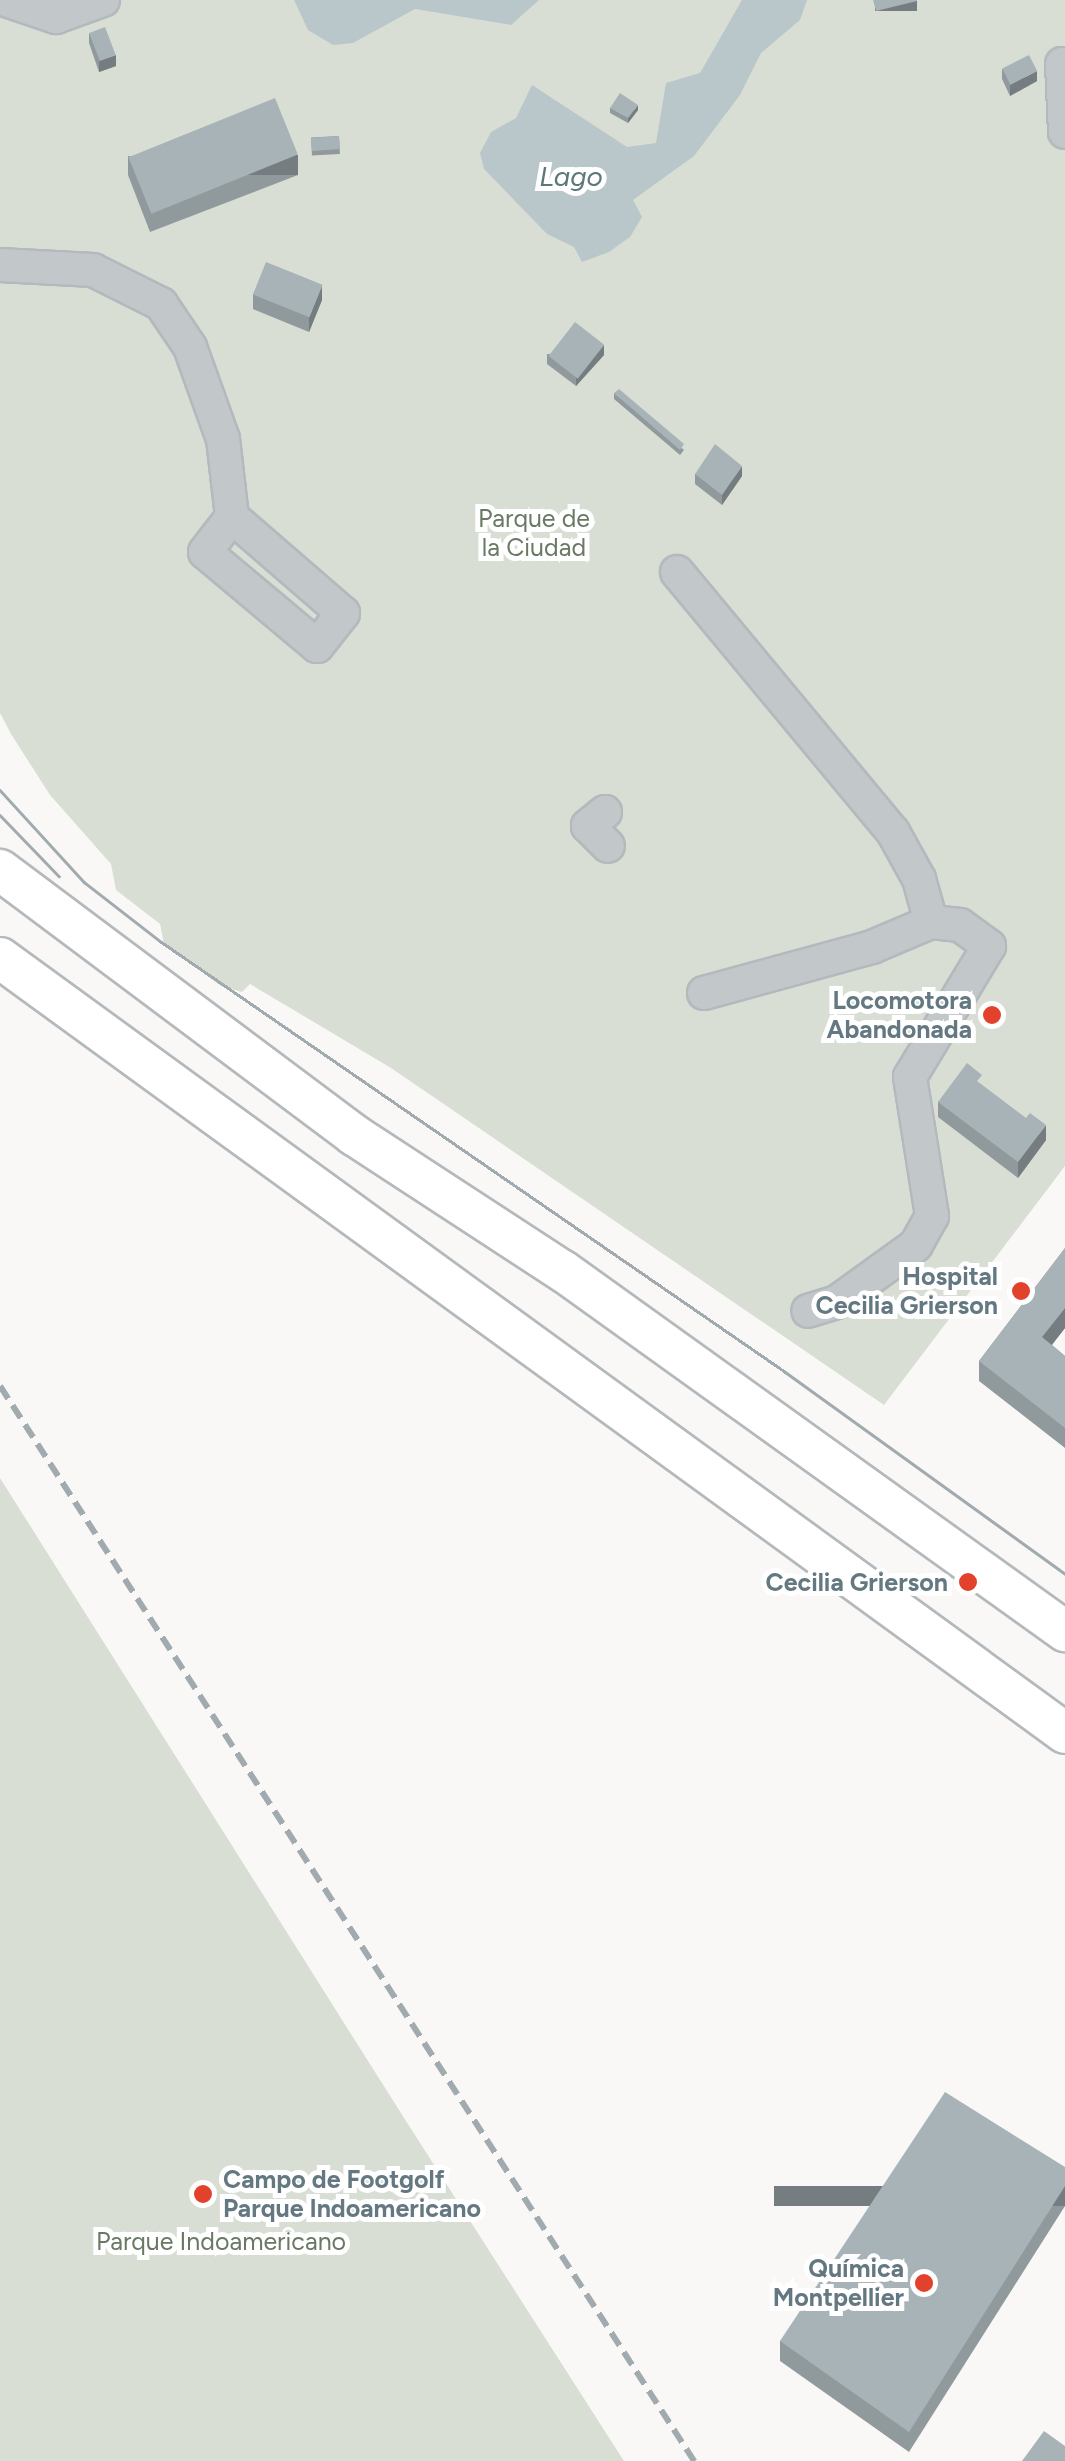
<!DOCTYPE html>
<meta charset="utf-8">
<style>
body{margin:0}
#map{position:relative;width:1065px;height:2461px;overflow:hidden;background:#f9f8f6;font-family:Figtree,sans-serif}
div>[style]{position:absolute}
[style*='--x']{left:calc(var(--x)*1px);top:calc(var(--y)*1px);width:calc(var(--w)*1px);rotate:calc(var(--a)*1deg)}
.green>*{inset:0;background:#d9ded5}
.water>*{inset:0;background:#b9c7ca}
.roads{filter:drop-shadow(2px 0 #b3b9bc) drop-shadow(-2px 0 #b3b9bc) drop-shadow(0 2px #b3b9bc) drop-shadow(0 -2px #b3b9bc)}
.minor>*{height:32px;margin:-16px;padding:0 16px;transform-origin:16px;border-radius:16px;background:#c2c7ca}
.major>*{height:40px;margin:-20px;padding:0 20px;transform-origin:20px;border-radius:20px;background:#fff}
.tram>*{height:2.5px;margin:-1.25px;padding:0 1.25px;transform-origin:1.25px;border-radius:1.25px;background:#a1aaae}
.rail>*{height:6px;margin-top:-3px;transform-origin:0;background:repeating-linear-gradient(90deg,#a1aaae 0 15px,transparent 0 23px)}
.wall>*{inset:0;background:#909a9d;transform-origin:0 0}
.shaded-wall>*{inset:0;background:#767d80;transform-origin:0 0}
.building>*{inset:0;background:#a8b3b7;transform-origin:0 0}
.dots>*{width:28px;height:28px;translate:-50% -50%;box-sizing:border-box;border:5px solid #fff;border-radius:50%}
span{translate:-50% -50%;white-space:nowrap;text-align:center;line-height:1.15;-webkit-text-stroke:10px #fff;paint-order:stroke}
.park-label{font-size:25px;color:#697963}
.poi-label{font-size:25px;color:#647881;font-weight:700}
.right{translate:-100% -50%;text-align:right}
.left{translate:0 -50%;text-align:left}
.water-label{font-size:28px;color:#5e777b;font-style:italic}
</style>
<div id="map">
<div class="green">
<i style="clip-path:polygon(0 0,1065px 0,1065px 1166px,884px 1405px,391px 1068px,250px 984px,242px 992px,221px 986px,164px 944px,160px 924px,116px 890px,111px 864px,50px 795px,11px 734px,0 713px)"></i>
<i style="clip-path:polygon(0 1478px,399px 2110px,624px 2461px,0 2461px)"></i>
</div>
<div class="water">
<i style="clip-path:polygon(294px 0,539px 0,511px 25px,415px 9px,353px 43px,333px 45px,308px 30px)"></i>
<i style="clip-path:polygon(742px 0,807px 0,800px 20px,761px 53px,740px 95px,694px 156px,633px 200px,642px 217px,630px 237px,609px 252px,582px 262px,574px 247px,547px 234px,484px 169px,480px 153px,491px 132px,516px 118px,532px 85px,627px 147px,656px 143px,666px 83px,700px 73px)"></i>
</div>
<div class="roads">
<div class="minor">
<i style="--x:6;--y:0;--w:53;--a:18.8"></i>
<i style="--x:56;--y:17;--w:50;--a:-19.9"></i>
<i style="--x:1062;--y:64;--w:68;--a:87.5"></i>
<i style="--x:0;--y:265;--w:93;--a:3.1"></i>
<i style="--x:93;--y:270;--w:76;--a:26.6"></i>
<i style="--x:161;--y:304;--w:52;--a:56"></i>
<i style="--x:190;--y:347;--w:98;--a:70.3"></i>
<i style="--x:223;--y:439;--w:79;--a:83.4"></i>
<i style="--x:232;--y:517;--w:147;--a:40.9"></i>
<i style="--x:343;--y:613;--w:42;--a:128.2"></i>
<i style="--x:317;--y:646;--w:146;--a:-140"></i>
<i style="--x:205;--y:552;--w:44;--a:-52.4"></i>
<i style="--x:677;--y:572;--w:338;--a:50.3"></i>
<i style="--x:893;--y:832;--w:54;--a:61"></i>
<i style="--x:919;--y:879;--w:45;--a:74.4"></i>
<i style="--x:605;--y:812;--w:22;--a:141"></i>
<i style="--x:588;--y:826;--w:28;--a:45"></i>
<i style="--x:704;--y:993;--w:174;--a:-15.3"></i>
<i style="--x:872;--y:947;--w:64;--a:-23"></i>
<i style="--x:931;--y:922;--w:29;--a:6"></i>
<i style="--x:960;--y:925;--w:36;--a:36"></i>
<i style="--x:989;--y:946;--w:153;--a:121.1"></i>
<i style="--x:910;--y:1077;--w:141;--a:81"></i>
<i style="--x:932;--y:1216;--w:33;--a:119"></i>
<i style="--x:916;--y:1245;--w:97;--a:144.2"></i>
<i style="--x:837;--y:1302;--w:30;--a:163"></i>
</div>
<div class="major">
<i style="--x:0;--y:870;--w:442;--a:36.8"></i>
<i style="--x:354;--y:1135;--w:249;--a:33.1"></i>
<i style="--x:563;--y:1271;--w:618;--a:35.65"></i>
<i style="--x:0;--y:958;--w:1317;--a:36.04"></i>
</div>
</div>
<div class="tram">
<i style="--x:0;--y:790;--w:125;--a:47.6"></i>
<i style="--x:84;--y:882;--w:96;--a:37.8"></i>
<i style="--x:160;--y:941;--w:758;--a:34.57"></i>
<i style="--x:784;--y:1371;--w:347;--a:35.8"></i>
<i style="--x:0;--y:815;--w:85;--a:46"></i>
</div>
<div class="rail">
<i style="--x:0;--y:1386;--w:1280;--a:57.15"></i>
</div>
<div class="wall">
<i style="clip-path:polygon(89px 33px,116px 66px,99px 72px,89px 43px)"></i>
<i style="clip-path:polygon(1002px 69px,1037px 81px,1010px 96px,1002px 79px)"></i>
<i style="clip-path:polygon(610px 108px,638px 110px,628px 123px,610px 113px)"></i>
<i style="left:339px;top:136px;width:18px;height:28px;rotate:87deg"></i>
<i style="clip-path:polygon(128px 156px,298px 175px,150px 232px,128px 175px)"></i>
<i style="clip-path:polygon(253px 294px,322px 300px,309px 332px,253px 309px)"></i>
<i style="clip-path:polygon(547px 354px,604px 355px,576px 386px,547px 364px)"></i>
<i style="clip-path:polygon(614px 393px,684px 450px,680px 455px,614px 399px)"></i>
<i style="clip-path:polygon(695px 474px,742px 476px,722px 505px,695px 484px)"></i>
<i style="clip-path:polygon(982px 1085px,1046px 1140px,1018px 1178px,938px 1117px,938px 1102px)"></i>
<i style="clip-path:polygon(1065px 1248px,1065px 1328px,1052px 1345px,1065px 1356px,1065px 1448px,979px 1381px,979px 1361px)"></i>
<i style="clip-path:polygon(1065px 2167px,1065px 2206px,909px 2452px,780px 2361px,780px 2341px)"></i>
</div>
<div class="shaded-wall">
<i style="left:917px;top:1px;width:10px;height:42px;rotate:90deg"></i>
<i style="clip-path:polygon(116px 55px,116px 66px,99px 72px,99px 61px)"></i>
<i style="clip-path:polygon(1037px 71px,1037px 81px,1010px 96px,1010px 85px)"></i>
<i style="clip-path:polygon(638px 105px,638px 110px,628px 123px,628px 118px)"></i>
<i style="left:298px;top:155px;width:20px;height:159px;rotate:90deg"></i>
<i style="clip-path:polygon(322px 285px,322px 300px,309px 332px,309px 317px)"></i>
<i style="clip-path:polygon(604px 345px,604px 355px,576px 386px,576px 376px)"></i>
<i style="clip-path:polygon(742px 466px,742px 476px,722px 505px,722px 495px)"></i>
<i style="clip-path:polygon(1046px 1125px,1046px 1140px,1018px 1178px,1018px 1162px)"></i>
<i style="clip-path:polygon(1065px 1308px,1065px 1328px,1042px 1357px,1042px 1337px)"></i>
<i style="left:1065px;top:2186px;width:20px;height:291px;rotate:90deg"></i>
</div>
<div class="building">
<i style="clip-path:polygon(873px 0,917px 0,917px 1px,876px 11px)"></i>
<i style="left:105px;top:27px;width:30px;height:17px;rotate:69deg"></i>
<i style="left:1029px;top:55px;width:18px;height:30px;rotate:63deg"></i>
<i style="clip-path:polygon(620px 93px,638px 105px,628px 118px,610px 108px)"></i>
<i style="left:275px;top:98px;width:61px;height:158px;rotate:68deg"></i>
<i style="left:339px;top:136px;width:13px;height:28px;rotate:86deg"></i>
<i style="left:266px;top:262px;width:61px;height:35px;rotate:22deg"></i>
<i style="left:575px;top:322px;width:37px;height:43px;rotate:38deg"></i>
<i style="clip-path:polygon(619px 389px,684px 444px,680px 450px,614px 393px)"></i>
<i style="clip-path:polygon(715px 444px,742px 466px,722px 495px,695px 474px)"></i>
<i style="clip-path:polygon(967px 1063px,982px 1075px,977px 1081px,1026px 1118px,1030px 1113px,1046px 1125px,1018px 1162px,938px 1102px)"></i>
<i style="clip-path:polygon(1065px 1248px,1065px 1308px,1042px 1337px,1065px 1356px,1065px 1428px,979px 1361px)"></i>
<i style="clip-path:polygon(945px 2092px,1065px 2167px,1065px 2186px,909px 2432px,780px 2341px)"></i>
<i style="clip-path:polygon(1044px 2431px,1065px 2446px,1065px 2461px,1022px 2461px)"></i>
</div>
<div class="dots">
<i style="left:992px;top:1015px;background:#e2412c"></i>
<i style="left:1021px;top:1291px;background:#e2412c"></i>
<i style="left:968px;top:1582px;background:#e2412c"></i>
<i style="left:203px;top:2194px;background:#e2412c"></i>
<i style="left:924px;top:2283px;background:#e2412c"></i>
</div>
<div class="park-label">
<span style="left:534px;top:533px">Parque de<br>la Ciudad</span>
<span style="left:221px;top:2241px">Parque Indoamericano</span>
</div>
<div class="poi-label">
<span class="right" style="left:972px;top:1015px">Locomotora<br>Abandonada</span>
<span class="right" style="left:998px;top:1291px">Hospital<br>Cecilia Grierson</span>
<span class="right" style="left:948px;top:1582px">Cecilia Grierson</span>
<span class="left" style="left:223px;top:2194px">Campo de Footgolf<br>Parque Indoamericano</span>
<span class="right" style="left:904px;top:2283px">Química<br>Montpellier</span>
</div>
<div class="water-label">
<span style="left:571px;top:176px">Lago</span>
</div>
</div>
